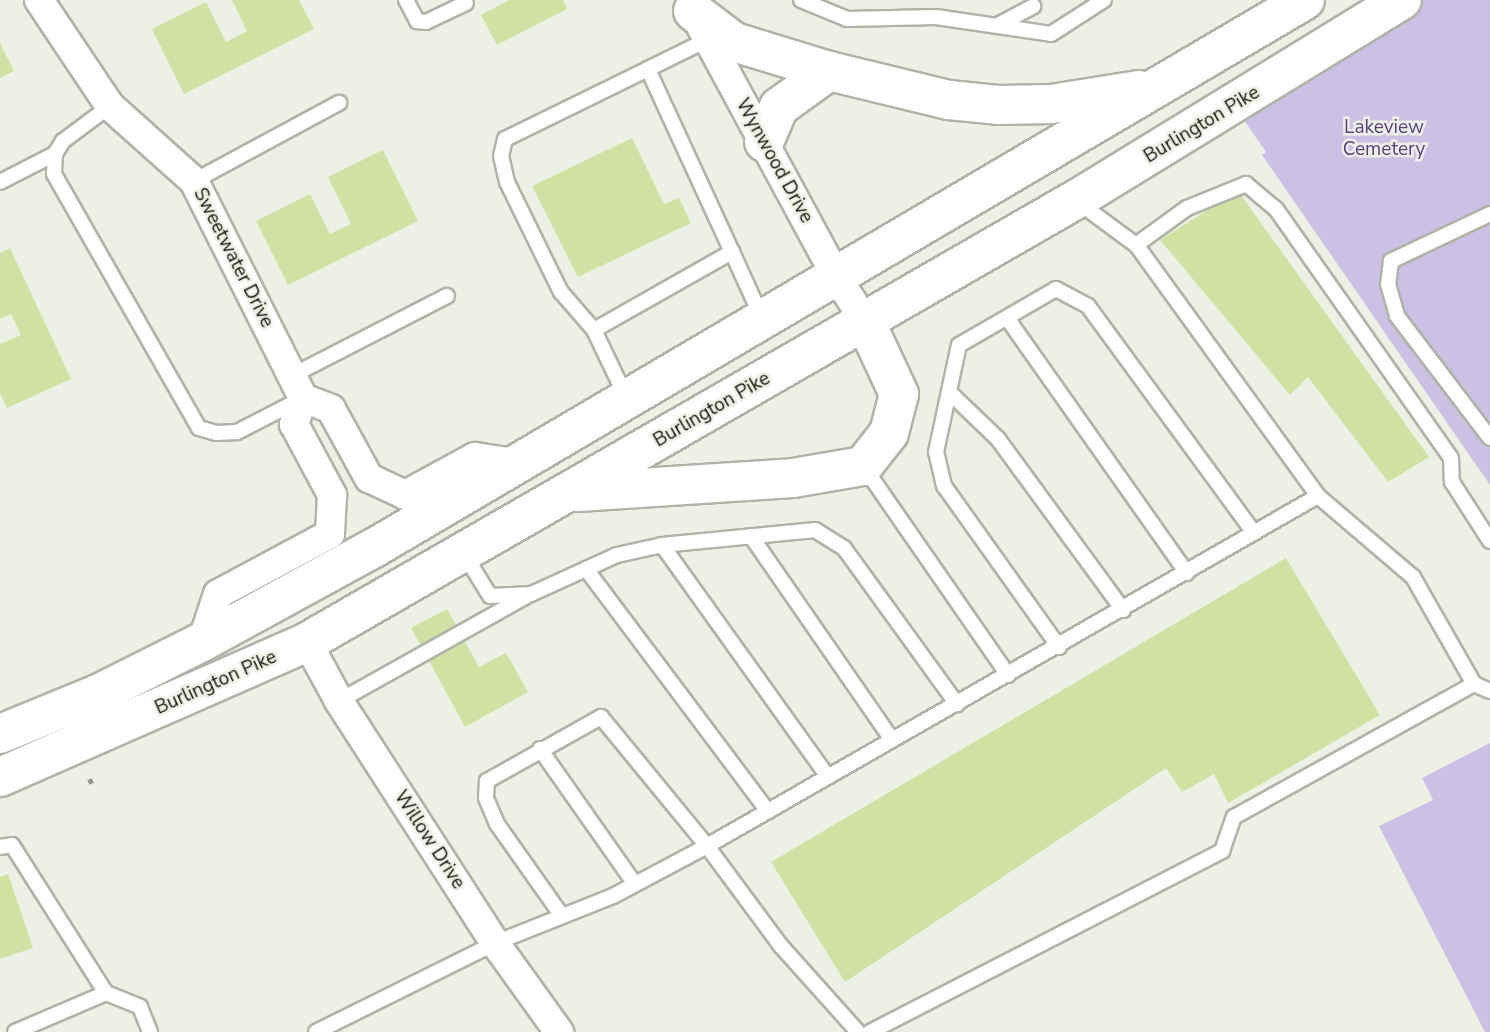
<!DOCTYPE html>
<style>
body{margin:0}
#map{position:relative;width:1490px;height:1032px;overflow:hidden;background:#edf1e5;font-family:"Nunito Sans",sans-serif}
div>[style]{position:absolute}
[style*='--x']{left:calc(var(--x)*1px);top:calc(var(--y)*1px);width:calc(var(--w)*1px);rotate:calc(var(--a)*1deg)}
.green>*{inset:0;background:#ccc1e5}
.building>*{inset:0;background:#d1e1a4}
.path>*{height:4.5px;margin-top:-2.25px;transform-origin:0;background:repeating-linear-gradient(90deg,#94968e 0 5px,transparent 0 8.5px)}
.roads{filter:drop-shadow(2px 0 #b0b3a8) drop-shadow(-2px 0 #b0b3a8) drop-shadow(0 2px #b0b3a8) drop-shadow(0 -2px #b0b3a8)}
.lane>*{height:14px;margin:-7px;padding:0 7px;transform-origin:7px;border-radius:7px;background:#fff}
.street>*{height:28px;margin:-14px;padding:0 14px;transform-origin:14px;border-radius:14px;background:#fff}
.highway>*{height:38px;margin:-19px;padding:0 19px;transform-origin:19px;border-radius:19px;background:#fff}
span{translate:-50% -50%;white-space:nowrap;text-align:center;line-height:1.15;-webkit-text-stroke:5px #edf1e5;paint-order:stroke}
.street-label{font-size:19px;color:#151612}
.park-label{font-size:19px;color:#593e83}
</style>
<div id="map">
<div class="green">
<i style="clip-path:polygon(1402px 0,1490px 0,1490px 485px,1262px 155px,1266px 152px,1234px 106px)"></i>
<i style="clip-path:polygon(1490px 743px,1490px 1032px,1485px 1032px,1379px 826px,1433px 800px,1422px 778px)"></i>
</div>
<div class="building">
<i style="clip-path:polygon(232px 0,299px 0,314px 29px,184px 94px,152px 29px,206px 2px,226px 42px,247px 31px)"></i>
<i style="clip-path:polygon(509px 0,563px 0,567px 9px,497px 45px,481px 15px)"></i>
<i style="clip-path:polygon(0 43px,14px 71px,0 78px)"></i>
<i style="clip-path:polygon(632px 138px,664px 204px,679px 198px,691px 223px,578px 277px,532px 186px)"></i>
<i style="clip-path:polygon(383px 150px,418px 221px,288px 285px,256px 221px,310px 194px,330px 234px,351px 224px,328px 177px)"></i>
<i style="clip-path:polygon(1238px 191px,1429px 457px,1388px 482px,1308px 377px,1290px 395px,1160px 240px)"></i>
<i style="clip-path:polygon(10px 248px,71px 379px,7px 408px,0 393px,0 344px,21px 335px,11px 314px,0 319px,0 253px)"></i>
<i style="clip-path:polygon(1286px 558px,1380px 715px,1228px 803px,1214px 774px,1182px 792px,1166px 768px,845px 982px,771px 862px)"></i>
<i style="clip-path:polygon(447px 609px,479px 667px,506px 653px,528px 692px,465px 727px,411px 628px)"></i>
<i style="clip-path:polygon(8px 874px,33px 948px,0 959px,0 877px)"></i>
</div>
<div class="path">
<i style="--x:88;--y:782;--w:8;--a:-23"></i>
</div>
<div class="roads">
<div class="lane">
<i style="--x:406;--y:0;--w:24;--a:62"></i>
<i style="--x:417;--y:21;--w:9;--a:6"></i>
<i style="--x:426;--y:22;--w:44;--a:-25.4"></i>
<i style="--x:801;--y:0;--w:50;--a:22.4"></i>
<i style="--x:847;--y:19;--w:89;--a:-1.3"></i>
<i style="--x:936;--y:17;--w:116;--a:8.4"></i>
<i style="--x:1051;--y:34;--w:63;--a:-32.7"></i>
<i style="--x:998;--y:25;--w:40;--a:-28"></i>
<i style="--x:648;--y:69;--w:66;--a:-26.2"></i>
<i style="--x:110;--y:106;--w:59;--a:143.3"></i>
<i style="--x:63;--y:141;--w:15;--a:122"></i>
<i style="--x:55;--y:154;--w:20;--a:93"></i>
<i style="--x:54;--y:174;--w:292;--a:60.3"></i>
<i style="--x:199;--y:428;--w:18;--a:16"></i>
<i style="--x:216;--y:433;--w:21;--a:-3"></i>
<i style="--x:237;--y:432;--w:70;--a:-27.3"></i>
<i style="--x:194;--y:181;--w:165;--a:-28.3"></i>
<i style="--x:0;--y:182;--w:62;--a:-27"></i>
<i style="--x:1490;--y:214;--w:110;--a:154.6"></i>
<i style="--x:1391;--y:261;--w:23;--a:97"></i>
<i style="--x:1388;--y:284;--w:33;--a:74"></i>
<i style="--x:1397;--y:316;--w:153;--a:52.7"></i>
<i style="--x:1136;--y:245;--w:63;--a:-36"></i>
<i style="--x:1187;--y:208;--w:64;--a:-22.1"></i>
<i style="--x:1246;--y:184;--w:39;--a:40"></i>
<i style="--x:1276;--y:209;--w:304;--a:54.9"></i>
<i style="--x:1451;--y:458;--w:24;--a:88"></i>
<i style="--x:1452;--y:482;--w:70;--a:57.2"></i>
<i style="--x:732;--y:252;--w:70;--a:65.6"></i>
<i style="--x:1007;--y:318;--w:312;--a:54.8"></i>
<i style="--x:594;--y:330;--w:159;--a:-29.5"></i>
<i style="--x:732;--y:252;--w:201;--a:-114.7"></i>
<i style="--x:648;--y:69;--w:159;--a:153.9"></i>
<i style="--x:505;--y:139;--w:17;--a:103"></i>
<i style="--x:501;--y:156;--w:27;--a:77"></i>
<i style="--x:507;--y:182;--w:123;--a:63.9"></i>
<i style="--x:561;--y:292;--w:50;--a:49"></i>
<i style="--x:594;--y:330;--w:74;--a:64.5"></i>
<i style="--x:293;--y:375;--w:173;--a:-27.2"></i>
<i style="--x:949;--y:392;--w:68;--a:43.8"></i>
<i style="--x:998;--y:439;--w:212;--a:53.8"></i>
<i style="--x:864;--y:467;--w:253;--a:55.3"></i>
<i style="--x:1318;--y:496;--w:125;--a:40.5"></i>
<i style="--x:1413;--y:577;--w:123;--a:60.3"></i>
<i style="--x:751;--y:536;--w:248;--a:55.3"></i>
<i style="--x:662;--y:545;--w:285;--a:54.4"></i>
<i style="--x:464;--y:554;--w:49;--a:58.2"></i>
<i style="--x:490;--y:596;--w:41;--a:-2.8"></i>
<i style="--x:531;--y:594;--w:94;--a:-24.4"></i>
<i style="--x:617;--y:555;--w:46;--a:-12.5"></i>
<i style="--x:662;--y:545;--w:154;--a:-5.6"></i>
<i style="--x:815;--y:530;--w:34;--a:32"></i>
<i style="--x:844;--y:548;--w:193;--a:54.1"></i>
<i style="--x:586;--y:569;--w:303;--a:53.1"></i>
<i style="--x:1059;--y:647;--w:198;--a:-125.5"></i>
<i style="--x:944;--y:486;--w:35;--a:-103"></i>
<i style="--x:936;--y:452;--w:109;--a:-77.9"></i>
<i style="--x:959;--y:345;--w:112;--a:-30"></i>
<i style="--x:1056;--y:289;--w:36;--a:28"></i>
<i style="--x:1088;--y:306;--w:281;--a:53.8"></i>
<i style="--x:339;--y:701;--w:215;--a:-29.2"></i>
<i style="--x:540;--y:749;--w:165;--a:54.9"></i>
<i style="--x:0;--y:847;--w:12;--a:-9"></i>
<i style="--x:12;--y:845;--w:175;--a:57.6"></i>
<i style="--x:106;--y:993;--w:99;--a:156.8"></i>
<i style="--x:562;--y:916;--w:113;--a:-125.2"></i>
<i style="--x:497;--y:824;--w:28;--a:-113"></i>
<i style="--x:486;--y:798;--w:17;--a:-87"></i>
<i style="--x:487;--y:781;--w:131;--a:-29.3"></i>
<i style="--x:601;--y:717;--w:167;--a:50.6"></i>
<i style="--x:707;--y:846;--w:124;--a:53.5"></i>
<i style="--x:781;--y:946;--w:115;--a:48.2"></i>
<i style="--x:106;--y:993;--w:37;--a:22"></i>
<i style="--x:140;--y:1007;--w:27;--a:68"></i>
<i style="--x:316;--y:1032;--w:200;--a:-26.4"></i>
<i style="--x:495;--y:943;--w:127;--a:-21.7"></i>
<i style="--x:613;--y:896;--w:106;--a:-28"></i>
<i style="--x:707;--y:846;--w:704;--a:-29.81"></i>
<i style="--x:1318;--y:496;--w:310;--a:-125.9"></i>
<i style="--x:1136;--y:245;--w:71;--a:-143.6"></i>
<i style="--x:870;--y:1032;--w:396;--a:-27.2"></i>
<i style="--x:1222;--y:851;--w:36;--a:-71"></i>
<i style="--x:1234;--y:817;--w:274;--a:-29"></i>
<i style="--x:1474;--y:684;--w:17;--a:24"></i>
</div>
<div class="street">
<i style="--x:39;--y:0;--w:128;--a:56.2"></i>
<i style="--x:110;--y:106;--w:113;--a:41.8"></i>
<i style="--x:194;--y:181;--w:243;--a:63.3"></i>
<i style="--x:303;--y:398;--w:28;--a:109"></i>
<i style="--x:294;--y:424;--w:81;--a:61.8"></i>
<i style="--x:332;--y:495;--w:39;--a:93"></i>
<i style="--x:330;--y:534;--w:127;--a:151.8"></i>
<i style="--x:218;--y:594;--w:51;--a:108.4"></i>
<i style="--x:696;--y:17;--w:297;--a:61.6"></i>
<i style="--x:837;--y:278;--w:51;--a:56.9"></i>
<i style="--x:303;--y:398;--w:30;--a:21"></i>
<i style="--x:331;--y:409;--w:79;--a:61.2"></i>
<i style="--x:369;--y:478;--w:40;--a:25"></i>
<i style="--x:405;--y:495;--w:80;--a:-28.5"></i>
<i style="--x:475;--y:457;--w:47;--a:8.7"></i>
<i style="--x:307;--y:642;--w:67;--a:61.5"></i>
<i style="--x:339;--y:701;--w:288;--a:57.2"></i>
<i style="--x:495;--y:943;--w:110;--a:54.3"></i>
</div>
<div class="highway">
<i style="--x:693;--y:11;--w:51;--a:37.1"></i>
<i style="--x:734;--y:42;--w:99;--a:17"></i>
<i style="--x:764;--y:142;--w:38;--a:-67"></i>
<i style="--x:779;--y:107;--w:62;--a:-35.8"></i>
<i style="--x:829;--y:71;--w:123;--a:13.6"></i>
<i style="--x:949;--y:100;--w:49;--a:5.8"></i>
<i style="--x:998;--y:105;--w:53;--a:-1.1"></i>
<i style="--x:1051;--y:104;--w:89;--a:-9"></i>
<i style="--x:578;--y:492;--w:215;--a:-3.7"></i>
<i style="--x:793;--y:478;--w:71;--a:-9.7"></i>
<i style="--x:863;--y:466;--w:42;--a:-51.8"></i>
<i style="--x:889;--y:433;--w:40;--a:-75.6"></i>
<i style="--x:899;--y:394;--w:81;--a:-115"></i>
<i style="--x:0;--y:734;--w:106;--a:-22.2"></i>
<i style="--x:98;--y:694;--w:116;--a:-26.6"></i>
<i style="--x:202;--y:642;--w:196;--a:-28.7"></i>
<i style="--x:374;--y:548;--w:1080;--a:-30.48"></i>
<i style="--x:0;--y:777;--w:335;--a:-23.7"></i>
<i style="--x:307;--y:642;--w:894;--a:-29.92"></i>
<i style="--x:1082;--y:196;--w:375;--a:-31.5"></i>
</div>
</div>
<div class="street-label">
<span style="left:1202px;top:125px;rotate:-31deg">Burlington Pike</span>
<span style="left:774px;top:161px;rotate:61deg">Wynwood Drive</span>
<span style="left:233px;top:258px;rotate:63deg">Sweetwater Drive</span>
<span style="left:712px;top:410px;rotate:-30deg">Burlington Pike</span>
<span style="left:216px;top:683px;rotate:-24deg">Burlington Pike</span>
<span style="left:429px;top:840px;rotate:57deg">Willow Drive</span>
</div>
<div class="park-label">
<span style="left:1384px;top:139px">Lakeview<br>Cemetery</span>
</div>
</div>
